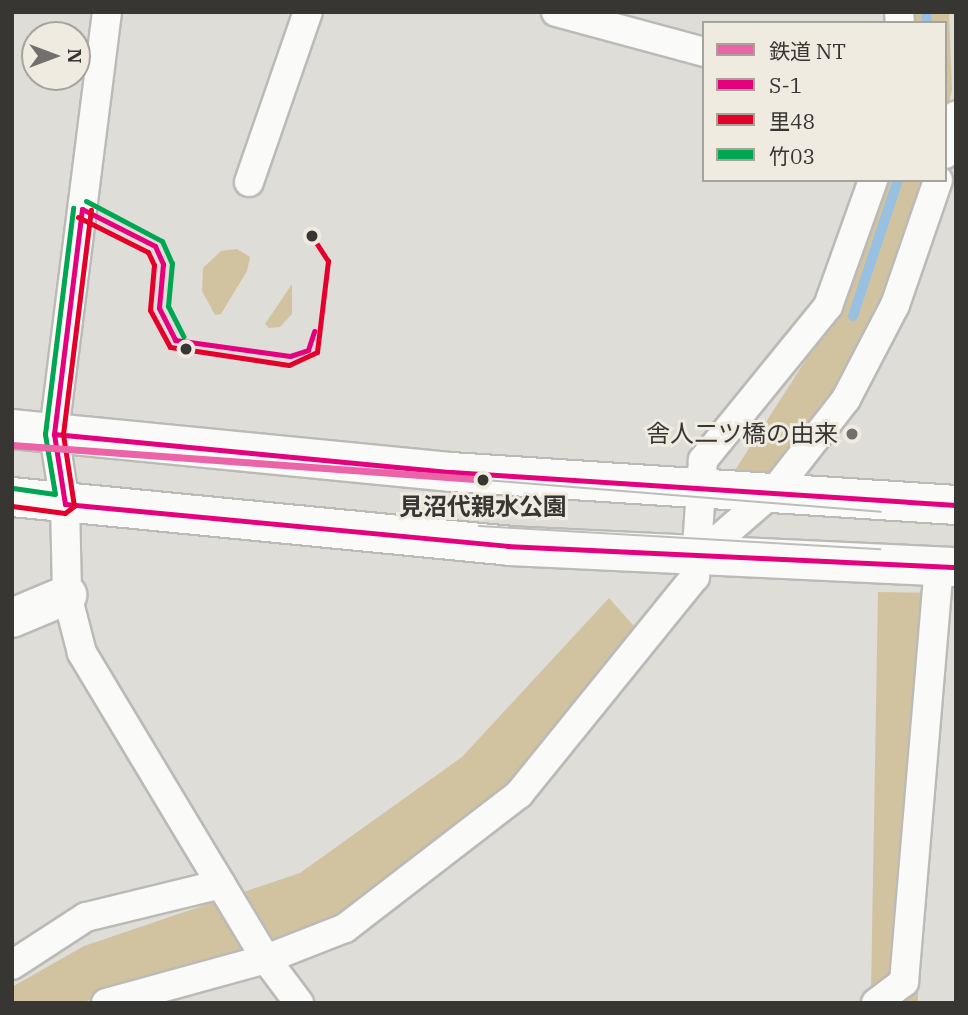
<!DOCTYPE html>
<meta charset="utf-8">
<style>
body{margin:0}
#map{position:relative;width:968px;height:1015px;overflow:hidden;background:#deddd8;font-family:"IBM Plex Serif","Noto Sans JP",serif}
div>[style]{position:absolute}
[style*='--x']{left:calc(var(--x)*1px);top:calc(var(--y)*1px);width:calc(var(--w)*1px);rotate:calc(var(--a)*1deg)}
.green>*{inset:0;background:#d2c3a0;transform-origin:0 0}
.stream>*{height:10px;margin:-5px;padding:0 5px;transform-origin:5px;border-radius:5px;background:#97c0e1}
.roads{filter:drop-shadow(2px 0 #bbbab6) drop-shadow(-2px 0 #bbbab6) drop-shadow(0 2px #bbbab6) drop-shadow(0 -2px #bbbab6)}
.street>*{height:28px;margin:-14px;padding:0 14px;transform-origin:14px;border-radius:14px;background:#fafaf9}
.secondary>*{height:38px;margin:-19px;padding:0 19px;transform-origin:19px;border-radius:19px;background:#fafaf9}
.primary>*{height:38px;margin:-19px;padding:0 19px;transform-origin:19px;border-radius:19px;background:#fafaf9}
.tram>*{height:2px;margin:-1px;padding:0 1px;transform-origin:1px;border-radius:1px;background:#bdbdbb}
.bus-1>*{height:5px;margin:-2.5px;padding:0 2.5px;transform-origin:2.5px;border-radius:2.5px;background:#e5007d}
.bus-2>*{height:5px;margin:-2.5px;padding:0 2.5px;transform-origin:2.5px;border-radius:2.5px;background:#e4002b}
.bus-3>*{height:5px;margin:-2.5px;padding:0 2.5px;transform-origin:2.5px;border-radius:2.5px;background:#00a651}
.rail-1>*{height:7px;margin:-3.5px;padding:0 3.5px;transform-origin:3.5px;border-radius:3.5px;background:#eb64a7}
.dots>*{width:19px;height:19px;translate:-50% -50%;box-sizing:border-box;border:4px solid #f0ebe1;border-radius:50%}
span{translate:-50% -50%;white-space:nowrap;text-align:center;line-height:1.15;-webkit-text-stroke:6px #f0ebe1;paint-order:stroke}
.poi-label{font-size:24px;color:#383632}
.right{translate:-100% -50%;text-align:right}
.stop-label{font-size:24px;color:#383632;font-weight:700}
.frame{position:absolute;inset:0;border:14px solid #383632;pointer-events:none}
.legend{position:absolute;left:702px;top:21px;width:245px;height:161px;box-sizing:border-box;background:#f0ebe1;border:2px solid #a6a39b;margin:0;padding:9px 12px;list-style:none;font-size:21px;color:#383632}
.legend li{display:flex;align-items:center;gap:14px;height:35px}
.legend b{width:35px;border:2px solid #a6a39b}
.north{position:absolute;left:21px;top:21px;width:70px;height:70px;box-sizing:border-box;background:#f0ebe1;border:2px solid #a6a39b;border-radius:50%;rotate:90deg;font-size:19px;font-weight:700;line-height:28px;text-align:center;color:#383632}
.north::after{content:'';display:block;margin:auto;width:24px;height:32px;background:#72706c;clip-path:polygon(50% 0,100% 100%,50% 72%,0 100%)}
</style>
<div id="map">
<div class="green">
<i style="clip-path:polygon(906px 12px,949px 12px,952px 90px,945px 118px,945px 23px,907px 23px)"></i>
<i style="clip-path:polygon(881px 180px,929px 180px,887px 302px,836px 396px,771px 478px,732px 475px,825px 330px)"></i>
<i style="clip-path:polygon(237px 249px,250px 257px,247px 271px,221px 314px,215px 315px,202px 291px,203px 268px,221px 251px)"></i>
<i style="clip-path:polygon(292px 284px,292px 314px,280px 327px,269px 328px,265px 324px)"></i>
<i style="left:878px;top:592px;width:47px;height:412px;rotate:1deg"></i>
<i style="clip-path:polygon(609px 598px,640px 633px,516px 777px,337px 914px,251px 955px,79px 1003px,12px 1003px,12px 987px,84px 946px,300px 873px,462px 757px)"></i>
</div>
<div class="stream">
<i style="--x:926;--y:12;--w:11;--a:85"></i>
<i style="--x:853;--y:316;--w:143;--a:-71.7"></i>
</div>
<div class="roads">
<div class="street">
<i style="--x:107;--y:12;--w:425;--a:97.2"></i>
<i style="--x:54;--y:434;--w:71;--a:81.1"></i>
<i style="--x:65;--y:504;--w:91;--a:88.7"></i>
<i style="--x:67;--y:595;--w:60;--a:75.5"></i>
<i style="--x:82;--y:653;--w:357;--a:59"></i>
<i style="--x:266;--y:959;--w:55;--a:53.1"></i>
<i style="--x:556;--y:12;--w:153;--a:15.1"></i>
<i style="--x:899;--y:12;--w:11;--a:85"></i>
<i style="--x:945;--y:154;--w:40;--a:-74"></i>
<i style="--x:249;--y:182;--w:180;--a:-70.9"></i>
<i style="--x:698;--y:557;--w:102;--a:-41"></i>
<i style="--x:775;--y:490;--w:115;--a:-52"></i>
<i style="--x:846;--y:399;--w:106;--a:-62.5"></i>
<i style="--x:895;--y:305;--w:132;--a:-71"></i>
<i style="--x:12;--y:965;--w:88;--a:-33"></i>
<i style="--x:86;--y:917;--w:139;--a:-13.7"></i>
<i style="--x:106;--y:1003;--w:166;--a:-15.4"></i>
<i style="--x:266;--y:959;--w:85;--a:-21.4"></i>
<i style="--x:345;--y:928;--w:220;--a:-37.6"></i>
<i style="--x:519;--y:794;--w:279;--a:-51"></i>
<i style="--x:695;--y:577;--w:117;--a:-86.1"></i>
<i style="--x:703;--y:460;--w:198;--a:-50.9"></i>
<i style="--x:828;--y:306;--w:134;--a:-70.3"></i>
<i style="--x:876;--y:1003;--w:35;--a:-37"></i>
<i style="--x:904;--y:982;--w:416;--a:-85.2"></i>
</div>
<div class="secondary">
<i style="--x:12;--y:618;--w:60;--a:-22.7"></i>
</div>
<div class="primary">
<i style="--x:12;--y:429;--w:441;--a:5.6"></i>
<i style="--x:451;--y:472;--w:506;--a:3.74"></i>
<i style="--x:12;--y:497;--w:498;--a:5.6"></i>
<i style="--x:508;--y:546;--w:448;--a:2.7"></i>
</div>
</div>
<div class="tram">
<i style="--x:485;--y:480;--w:397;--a:4.6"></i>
<i style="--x:479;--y:526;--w:402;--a:3.3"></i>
</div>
<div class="bus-1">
<i style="--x:82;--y:209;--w:227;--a:97.1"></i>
<i style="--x:54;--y:434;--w:71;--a:81.1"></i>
<i style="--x:65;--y:504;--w:445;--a:5.4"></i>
<i style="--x:508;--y:546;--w:448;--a:2.7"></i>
<i style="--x:82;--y:209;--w:82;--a:26.9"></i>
<i style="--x:155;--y:246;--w:20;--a:66"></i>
<i style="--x:163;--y:264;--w:44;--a:95.2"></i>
<i style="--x:159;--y:308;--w:36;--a:63"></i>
<i style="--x:175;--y:340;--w:116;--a:7.9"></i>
<i style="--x:290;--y:356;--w:19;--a:-18"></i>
<i style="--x:308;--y:350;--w:20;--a:-72"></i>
<i style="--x:54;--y:434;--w:399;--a:5.5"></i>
<i style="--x:451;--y:472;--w:506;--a:3.74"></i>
</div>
<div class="bus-2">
<i style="--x:78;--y:217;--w:78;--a:26.6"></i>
<i style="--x:148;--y:252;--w:14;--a:65"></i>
<i style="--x:154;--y:265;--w:45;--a:95.1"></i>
<i style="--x:150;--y:310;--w:42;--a:61.6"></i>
<i style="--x:170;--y:347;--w:120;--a:8.6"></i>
<i style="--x:289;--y:365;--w:31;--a:-25"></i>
<i style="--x:317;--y:352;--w:92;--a:-83.1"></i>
<i style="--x:328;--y:261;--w:30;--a:-123"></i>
<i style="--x:12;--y:506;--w:53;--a:7.5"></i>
<i style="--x:65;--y:513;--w:11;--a:-38"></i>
<i style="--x:74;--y:506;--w:73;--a:-98.7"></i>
<i style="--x:63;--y:434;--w:226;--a:-82.9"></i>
</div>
<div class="bus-3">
<i style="--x:86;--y:201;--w:86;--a:27.8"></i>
<i style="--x:162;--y:241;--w:24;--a:66"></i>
<i style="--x:172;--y:263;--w:43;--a:95.3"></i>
<i style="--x:168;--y:306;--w:34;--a:63"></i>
<i style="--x:13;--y:488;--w:42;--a:8.1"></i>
<i style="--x:55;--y:494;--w:61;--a:-99.5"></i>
<i style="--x:45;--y:434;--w:228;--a:-82.9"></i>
</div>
<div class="rail-1">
<i style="--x:12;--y:445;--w:474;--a:4.2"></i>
</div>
<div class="dots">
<i style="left:312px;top:236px;background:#383632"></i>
<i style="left:186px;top:349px;background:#383632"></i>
<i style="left:852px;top:434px;background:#72706c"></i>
<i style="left:483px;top:480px;background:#383632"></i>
</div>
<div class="poi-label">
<span class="right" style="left:838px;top:434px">舎人二ツ橋の由来</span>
</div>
<div class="stop-label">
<span style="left:483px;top:507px">見沼代親水公園</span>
</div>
<div class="frame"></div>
<ul class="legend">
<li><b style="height:9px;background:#eb64a7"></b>鉄道 NT</li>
<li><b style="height:9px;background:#e5007d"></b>S-1</li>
<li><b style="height:9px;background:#e4002b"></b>里48</li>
<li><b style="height:9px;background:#00a651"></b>竹03</li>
</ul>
<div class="north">N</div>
</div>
